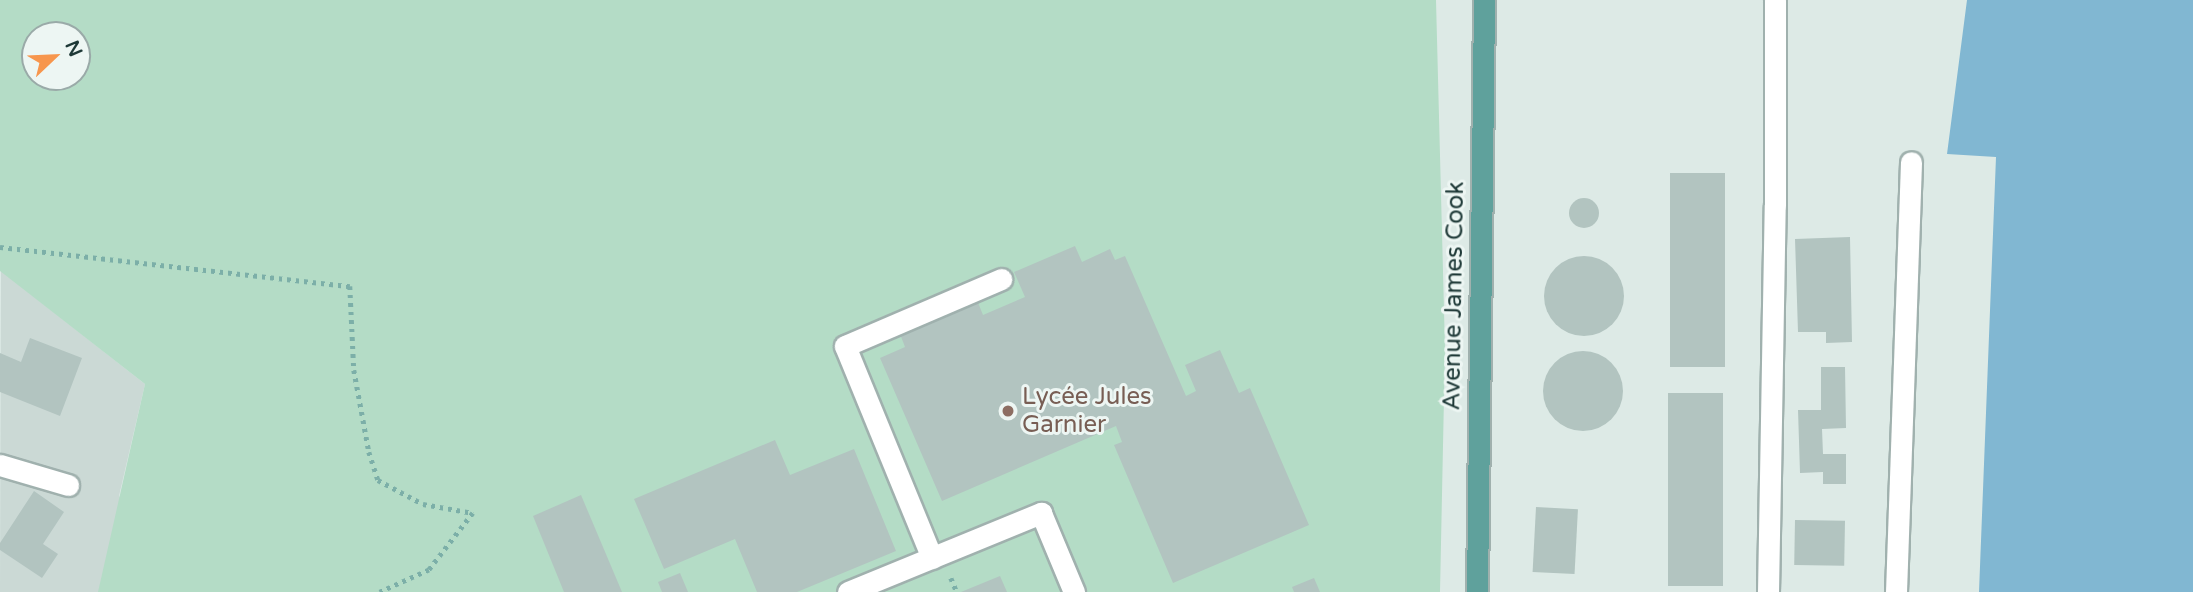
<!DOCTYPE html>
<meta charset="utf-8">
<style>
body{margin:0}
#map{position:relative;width:2193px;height:592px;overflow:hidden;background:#ddeae6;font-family:"Varela Round",sans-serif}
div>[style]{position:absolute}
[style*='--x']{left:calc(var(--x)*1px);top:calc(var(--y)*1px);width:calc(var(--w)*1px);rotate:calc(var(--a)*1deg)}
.built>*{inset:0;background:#cbd9d5}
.green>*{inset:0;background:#b4dcc6}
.water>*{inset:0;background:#81b7d2}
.building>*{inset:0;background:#b2c4c0;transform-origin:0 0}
.round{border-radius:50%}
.path>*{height:4.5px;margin-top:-2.25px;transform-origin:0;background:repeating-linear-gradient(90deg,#7cafa8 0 3.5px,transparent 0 8.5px)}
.roads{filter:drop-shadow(2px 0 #a0b1ae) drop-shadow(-2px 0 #a0b1ae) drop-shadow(0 2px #a0b1ae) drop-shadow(0 -2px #a0b1ae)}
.minor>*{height:21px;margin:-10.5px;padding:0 10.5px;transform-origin:10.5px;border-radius:10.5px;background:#fff}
.major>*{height:21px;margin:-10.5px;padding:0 10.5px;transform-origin:10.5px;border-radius:10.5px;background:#5fa19c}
.dots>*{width:19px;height:19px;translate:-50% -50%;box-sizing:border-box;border:4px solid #edf6f3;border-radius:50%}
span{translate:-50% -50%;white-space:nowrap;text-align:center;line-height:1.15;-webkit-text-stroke:6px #edf6f3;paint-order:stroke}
.street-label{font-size:24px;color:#1e3937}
.education-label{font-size:24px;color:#785e54}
.left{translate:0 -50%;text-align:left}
.north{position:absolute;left:21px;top:21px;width:70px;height:70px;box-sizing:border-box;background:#edf6f3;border:2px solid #9aaaa8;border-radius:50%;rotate:67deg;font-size:19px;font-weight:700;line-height:28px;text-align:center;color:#1e3937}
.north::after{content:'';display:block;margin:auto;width:24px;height:32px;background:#f7964d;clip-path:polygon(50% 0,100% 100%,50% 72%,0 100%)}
</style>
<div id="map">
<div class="built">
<i style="clip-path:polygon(1px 271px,145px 384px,119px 496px,196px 592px,0 592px)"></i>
</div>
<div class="green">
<i style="clip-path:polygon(evenodd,0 0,1436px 0,1445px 349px,1440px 592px,98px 592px,145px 384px,0 271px,0 0,35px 35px,77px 35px,77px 77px,35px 77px,35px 35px)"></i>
</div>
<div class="water">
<i style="clip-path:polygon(1967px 0,2193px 0,2193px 592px,1979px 592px,1996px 157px,1947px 154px)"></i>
</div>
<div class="building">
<i style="left:1670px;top:173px;width:55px;height:194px"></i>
<i class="round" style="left:1569px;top:198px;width:30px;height:30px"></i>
<i style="clip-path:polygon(1850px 237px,1852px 342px,1826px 343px,1826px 332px,1798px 332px,1795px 239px)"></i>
<i style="clip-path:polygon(1075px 246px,1082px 262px,1110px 249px,1115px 260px,1125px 256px,1186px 396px,1196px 391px,1185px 365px,1220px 350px,1239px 393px,1250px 388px,1309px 525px,1173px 583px,1114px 445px,1122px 442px,1116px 426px,942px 501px,880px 358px,905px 347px,900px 334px,977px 300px,983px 315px,1025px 297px,1014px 272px)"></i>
<i class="round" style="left:1544px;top:256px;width:80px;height:80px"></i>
<i style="clip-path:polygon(30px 338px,82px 358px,60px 416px,0 392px,0 353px,21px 362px)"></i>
<i class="round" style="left:1543px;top:351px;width:80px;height:80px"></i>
<i style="clip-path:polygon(1821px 367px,1845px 367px,1846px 428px,1822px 429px,1823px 454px,1846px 454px,1846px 484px,1823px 484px,1823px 472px,1800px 473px,1798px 410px,1821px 410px)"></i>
<i style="left:1668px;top:393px;width:55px;height:193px"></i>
<i style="clip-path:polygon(775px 440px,790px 475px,854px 449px,896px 551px,797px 592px,757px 592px,735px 539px,664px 569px,634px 499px)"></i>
<i style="clip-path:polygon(34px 491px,64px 512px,43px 544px,58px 554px,42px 578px,0 550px,0 543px)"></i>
<i style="clip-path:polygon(581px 495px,622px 592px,564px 592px,533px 516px)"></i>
<i style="left:1536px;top:507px;width:42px;height:65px;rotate:3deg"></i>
<i style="left:1795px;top:520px;width:50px;height:45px;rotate:1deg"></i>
<i style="clip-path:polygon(680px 573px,688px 592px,662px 592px,658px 582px)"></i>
<i style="clip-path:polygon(1000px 576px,1007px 592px,961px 592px)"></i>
<i style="clip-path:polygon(1314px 578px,1320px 592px,1294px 592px,1292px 587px)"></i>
</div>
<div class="path">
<i style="--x:0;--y:247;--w:352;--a:6.4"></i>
<i style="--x:350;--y:286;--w:84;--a:87.3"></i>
<i style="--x:354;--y:370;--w:83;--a:79.6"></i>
<i style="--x:369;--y:452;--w:29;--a:72"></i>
<i style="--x:378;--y:480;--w:51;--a:28.1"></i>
<i style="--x:423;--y:504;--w:51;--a:10.2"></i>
<i style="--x:473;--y:513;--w:72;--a:127.7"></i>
<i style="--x:429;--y:570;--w:54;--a:155.8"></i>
<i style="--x:951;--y:578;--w:15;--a:67"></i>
</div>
<div class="roads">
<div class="minor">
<i style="--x:0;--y:465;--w:71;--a:16.4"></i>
<i style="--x:932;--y:558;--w:229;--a:-112.3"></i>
<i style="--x:845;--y:346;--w:170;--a:-23.2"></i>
<i style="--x:848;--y:592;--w:209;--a:-22.3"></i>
<i style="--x:1041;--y:513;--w:86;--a:67.3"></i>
<i style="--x:1768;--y:592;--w:387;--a:-89"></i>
<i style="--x:1775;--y:205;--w:205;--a:-90"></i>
<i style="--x:1896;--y:592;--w:430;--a:-88"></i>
</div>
<div class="major">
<i style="--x:1477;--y:592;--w:592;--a:-89.32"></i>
</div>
</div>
<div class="dots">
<i style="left:1008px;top:411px;background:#8d6e63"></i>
</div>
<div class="street-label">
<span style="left:1454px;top:296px;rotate:-89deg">Avenue James Cook</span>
</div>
<div class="education-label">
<span class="left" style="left:1022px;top:411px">Lycée Jules<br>Garnier</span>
</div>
<div class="north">N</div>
</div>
